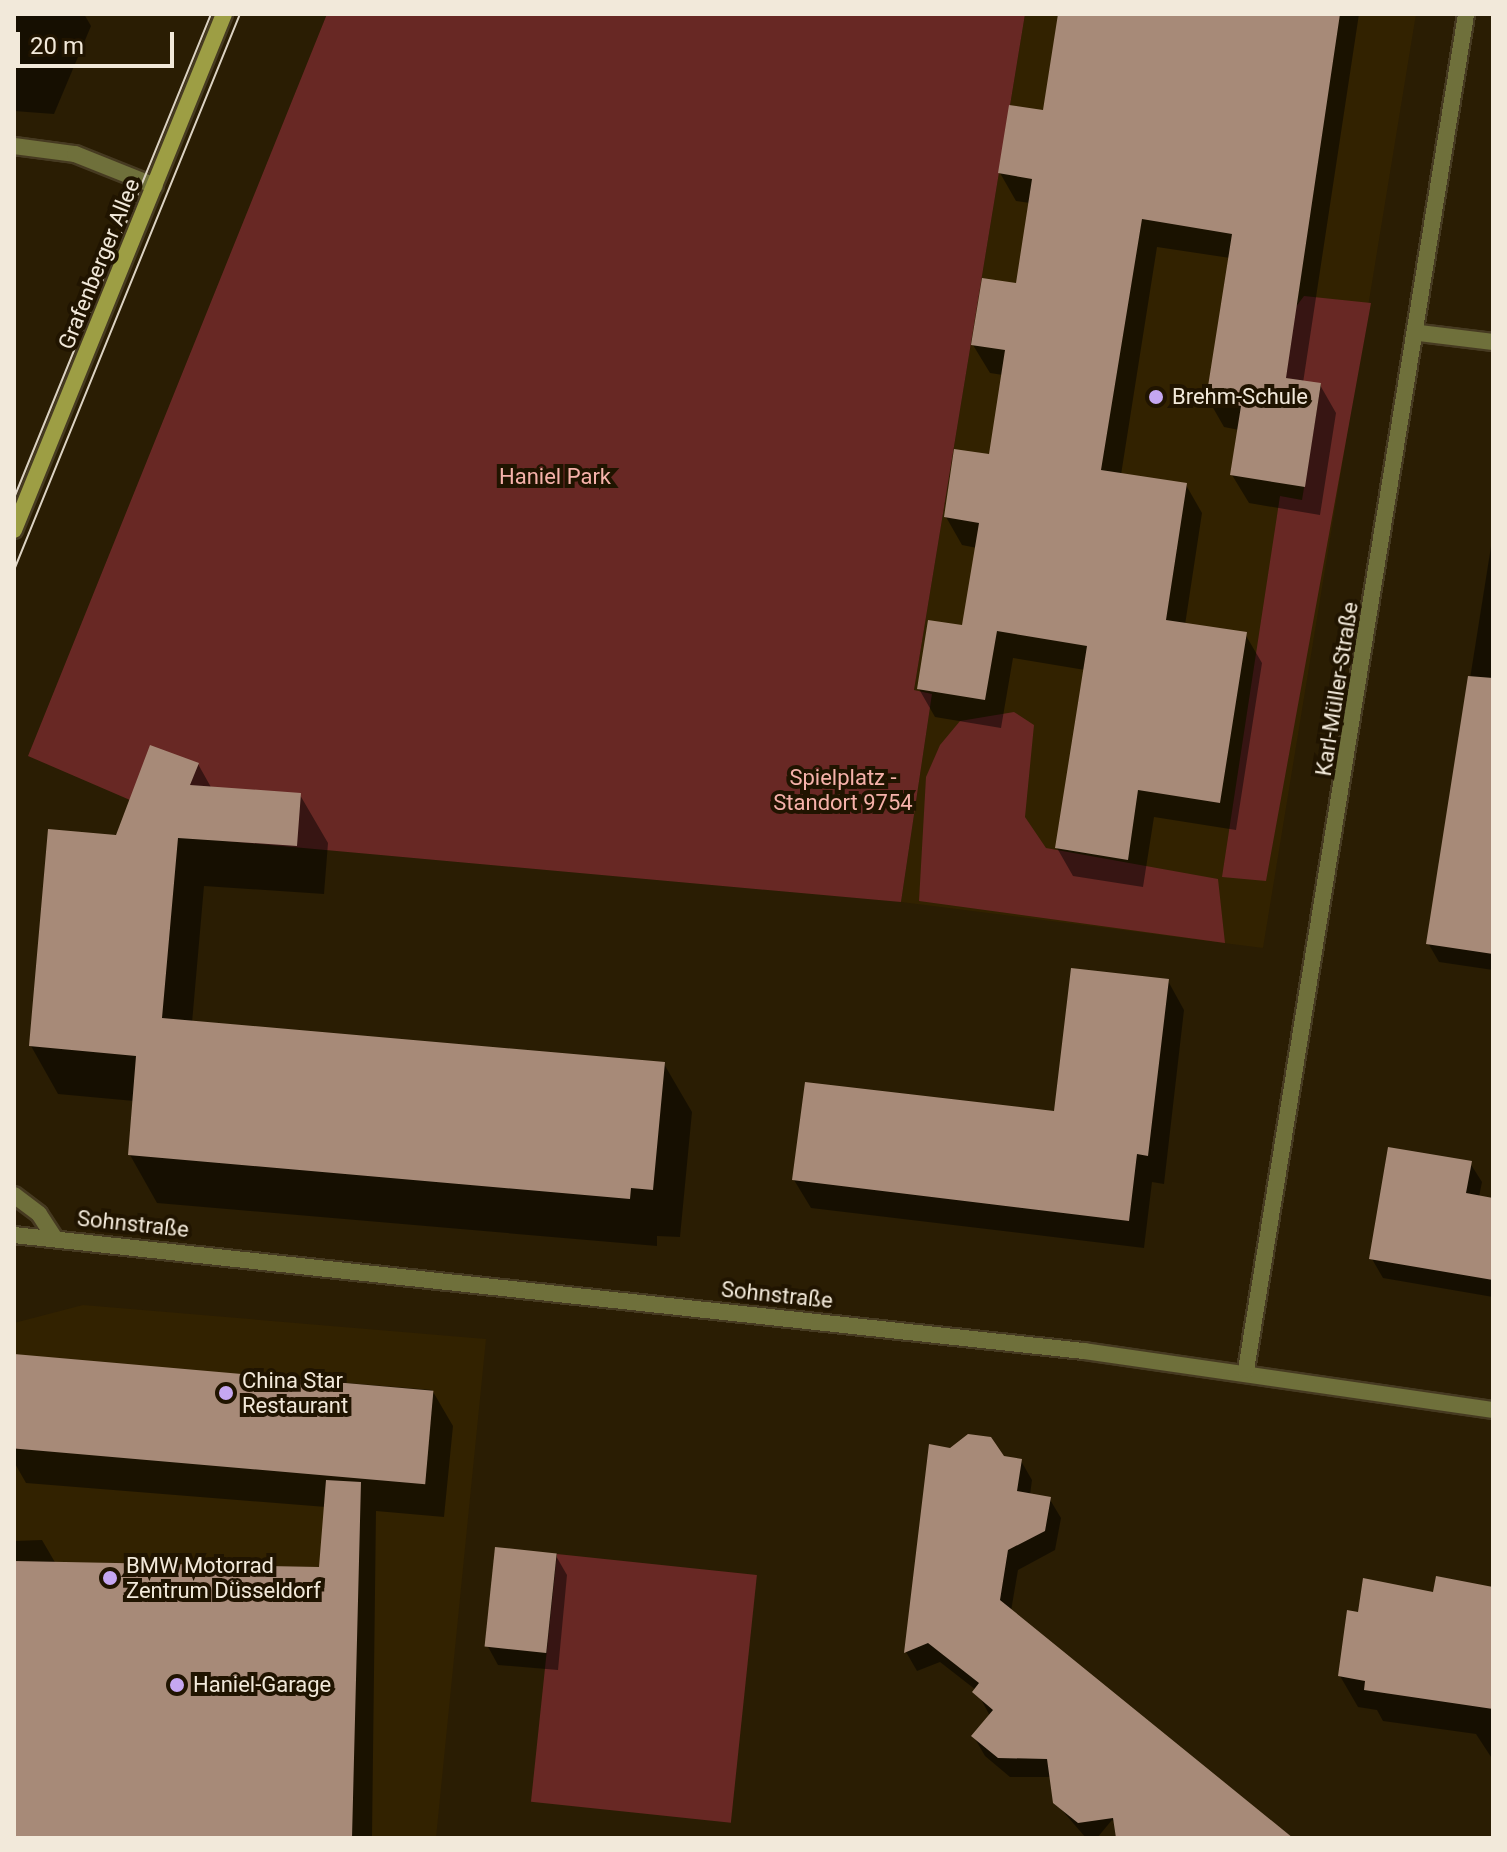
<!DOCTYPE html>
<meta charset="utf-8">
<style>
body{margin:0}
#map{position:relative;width:1507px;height:1852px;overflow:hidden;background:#2a1d03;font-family:Roboto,sans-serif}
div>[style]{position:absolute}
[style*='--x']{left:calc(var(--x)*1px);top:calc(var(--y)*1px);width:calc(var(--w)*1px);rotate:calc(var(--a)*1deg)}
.built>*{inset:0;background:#322200}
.green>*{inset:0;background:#682824;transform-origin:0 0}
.shadow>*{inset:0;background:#0007}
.building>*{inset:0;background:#a78a78;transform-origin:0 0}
.roads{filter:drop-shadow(2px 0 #463a21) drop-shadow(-2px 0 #463a21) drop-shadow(0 2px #463a21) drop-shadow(0 -2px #463a21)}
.minor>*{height:16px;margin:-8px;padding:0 8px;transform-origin:8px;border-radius:8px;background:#6f703b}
.secondary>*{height:16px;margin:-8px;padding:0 8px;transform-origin:8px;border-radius:8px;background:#9d9e44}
.tram>*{height:2px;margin:-1px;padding:0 1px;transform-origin:1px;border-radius:1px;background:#dbd2c2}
.dots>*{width:22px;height:22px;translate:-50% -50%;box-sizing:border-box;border:4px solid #201400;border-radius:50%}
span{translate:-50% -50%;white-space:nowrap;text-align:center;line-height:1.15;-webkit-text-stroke:8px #201400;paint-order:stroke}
.street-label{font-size:22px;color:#f2e9da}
.poi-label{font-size:22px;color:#f2e9da}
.left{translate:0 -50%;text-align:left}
.park-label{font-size:22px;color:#f6b2aa}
.frame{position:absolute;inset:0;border:16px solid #f2e9da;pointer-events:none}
.scale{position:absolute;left:16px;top:32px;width:158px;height:36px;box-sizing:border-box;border:4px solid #f2e9da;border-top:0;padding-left:10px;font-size:24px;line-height:28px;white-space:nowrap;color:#f2e9da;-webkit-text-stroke:6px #201400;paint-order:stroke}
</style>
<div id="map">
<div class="built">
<i style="clip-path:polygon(1025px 14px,1416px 14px,1263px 948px,901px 902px,932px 694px,914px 690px)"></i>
<i style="clip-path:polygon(83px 1305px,486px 1339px,436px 1838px,14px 1838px,14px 1323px)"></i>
</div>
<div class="green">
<i style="clip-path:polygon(327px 14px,1025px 14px,914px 690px,932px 694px,901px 902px,225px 841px,28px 756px)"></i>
<i style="clip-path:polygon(1304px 296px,1371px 303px,1266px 881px,1222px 877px,1280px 496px,1302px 500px,1321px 384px,1285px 378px,1295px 308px)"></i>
<i style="clip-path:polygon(1014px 712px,1034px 725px,1025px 817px,1046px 848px,1218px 879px,1225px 943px,919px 901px,926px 777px,940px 745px,960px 721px)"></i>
<i style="left:557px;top:1554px;width:201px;height:249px;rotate:6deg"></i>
</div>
<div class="shadow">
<i style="clip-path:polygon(14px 14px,84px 14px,91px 26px,54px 114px,14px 111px)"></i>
<i style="clip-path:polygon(1060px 14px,1359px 14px,1303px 383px,1320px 385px,1336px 413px,1320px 515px,1249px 503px,1232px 475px,1239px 430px,1224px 427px,1208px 399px,1230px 258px,1157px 247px,1121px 475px,1186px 485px,1202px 513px,1185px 625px,1245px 634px,1262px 663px,1236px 830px,1154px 817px,1143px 887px,1073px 876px,1057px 848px,1085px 670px,1013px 658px,1001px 728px,935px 717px,919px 689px,964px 627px,977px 548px,962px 545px,946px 517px,991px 457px,1003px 375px,990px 373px,973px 345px,1018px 285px,1030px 203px,1016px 201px,1000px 173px,1044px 113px)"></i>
<i style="clip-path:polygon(1493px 534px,1493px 970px,1439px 962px,1428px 943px)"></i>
<i style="clip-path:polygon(198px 764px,212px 789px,300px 795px,328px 843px,324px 894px,204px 886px,192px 1023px,664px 1064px,692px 1112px,680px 1237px,657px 1236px,657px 1246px,157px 1203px,130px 1155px,134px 1101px,58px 1094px,31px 1046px,117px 837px)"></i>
<i style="clip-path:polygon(1168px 981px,1184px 1010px,1164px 1184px,1152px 1182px,1144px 1248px,811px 1208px,794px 1180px,1055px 1113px)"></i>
<i style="clip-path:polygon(1470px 1163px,1482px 1182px,1479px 1197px,1493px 1200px,1493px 1297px,1383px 1278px,1372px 1259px)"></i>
<i style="clip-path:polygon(14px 1356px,432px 1390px,453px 1426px,444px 1517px,376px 1511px,372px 1838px,14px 1838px,14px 1541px,42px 1540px,56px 1564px,321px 1569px,326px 1507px,26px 1483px,14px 1462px)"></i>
<i style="clip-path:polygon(1003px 1458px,1021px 1461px,1032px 1480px,1030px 1495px,1049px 1498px,1061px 1518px,1055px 1550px,1018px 1570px,1011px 1611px,1290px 1838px,1135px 1838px,1112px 1820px,1097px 1838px,1086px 1838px,1055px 1802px,1051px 1777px,1010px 1777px,985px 1756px,974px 1737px,990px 1716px,976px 1690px,940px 1662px,917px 1671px,906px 1652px)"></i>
<i style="clip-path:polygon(556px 1556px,567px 1575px,558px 1670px,498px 1665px,487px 1645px)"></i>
<i style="clip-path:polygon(1493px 1589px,1493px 1760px,1476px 1734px,1383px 1721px,1377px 1710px,1358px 1707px,1340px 1676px,1359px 1615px)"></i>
</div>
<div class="building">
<i style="clip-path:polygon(1058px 14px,1340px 14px,1286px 378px,1321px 383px,1305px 487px,1230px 475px,1241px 406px,1206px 399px,1232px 234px,1142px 219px,1101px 470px,1187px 483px,1166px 620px,1247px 632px,1220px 803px,1138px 790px,1128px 860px,1055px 848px,1087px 646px,997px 631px,985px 700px,917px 689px,928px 620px,962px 625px,979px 523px,944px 517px,954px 449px,989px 454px,1005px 350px,971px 345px,982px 278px,1016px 283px,1032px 179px,998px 173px,1009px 105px,1043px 110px)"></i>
<i style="clip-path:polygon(1468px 676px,1493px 678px,1493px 954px,1426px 944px)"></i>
<i style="clip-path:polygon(150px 745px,199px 763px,190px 785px,301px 793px,297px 846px,178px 838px,162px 1018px,665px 1062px,653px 1190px,631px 1188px,630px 1199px,128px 1155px,136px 1056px,29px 1046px,48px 829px,116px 835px)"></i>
<i style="clip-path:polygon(1071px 968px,1169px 979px,1148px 1156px,1137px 1154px,1129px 1221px,792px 1180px,805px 1082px,1054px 1111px)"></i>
<i style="clip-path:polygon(1388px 1147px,1472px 1161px,1466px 1193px,1493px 1198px,1493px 1280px,1369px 1259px)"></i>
<i style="left:14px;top:1354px;width:421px;height:94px;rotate:5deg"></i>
<i style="clip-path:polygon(968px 1434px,991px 1437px,1004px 1456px,1022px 1459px,1017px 1491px,1051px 1497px,1045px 1531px,1008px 1550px,1000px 1600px,1293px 1838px,1116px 1838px,1113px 1818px,1078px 1823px,1053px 1803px,1047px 1759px,998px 1758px,971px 1736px,993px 1710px,972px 1692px,979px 1683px,928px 1643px,904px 1653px,929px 1444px,950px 1448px)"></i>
<i style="clip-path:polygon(326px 1480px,361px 1482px,352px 1838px,14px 1838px,14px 1561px,319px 1567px)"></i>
<i style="left:495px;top:1547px;width:62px;height:100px;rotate:6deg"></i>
<i style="clip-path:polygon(1436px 1576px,1493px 1587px,1493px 1709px,1364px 1690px,1365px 1681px,1338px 1676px,1347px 1610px,1358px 1612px,1363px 1578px,1433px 1592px)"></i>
</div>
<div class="roads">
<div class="minor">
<i style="--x:14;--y:146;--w:62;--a:7.5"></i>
<i style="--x:75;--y:154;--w:86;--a:21.8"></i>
<i style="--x:1419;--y:333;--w:75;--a:6.9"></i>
<i style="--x:14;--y:1195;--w:31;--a:37"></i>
<i style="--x:39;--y:1214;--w:27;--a:57"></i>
<i style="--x:14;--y:1235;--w:1076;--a:6.19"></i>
<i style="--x:1084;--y:1351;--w:413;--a:8.2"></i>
<i style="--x:1246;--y:1370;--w:1374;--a:-80.78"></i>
</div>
<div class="secondary">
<i style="--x:14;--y:530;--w:557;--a:-67.85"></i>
</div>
</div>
<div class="tram">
<i style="--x:14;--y:498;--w:523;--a:-67.85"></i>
<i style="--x:14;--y:570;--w:600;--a:-67.88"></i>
</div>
<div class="dots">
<i style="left:1156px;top:397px;background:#c5a7f1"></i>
<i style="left:226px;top:1393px;background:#c5a7f1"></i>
<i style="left:110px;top:1578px;background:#c5a7f1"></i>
<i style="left:177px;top:1685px;background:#c5a7f1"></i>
</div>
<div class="street-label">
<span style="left:99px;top:264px;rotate:-68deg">Grafenberger Allee</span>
<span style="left:1337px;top:689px;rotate:-81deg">Karl-Müller-Straße</span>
<span style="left:133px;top:1224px;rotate:6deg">Sohnstraße</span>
<span style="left:777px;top:1295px;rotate:6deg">Sohnstraße</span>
</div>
<div class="poi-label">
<span class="left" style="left:1172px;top:397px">Brehm-Schule</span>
<span class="left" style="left:242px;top:1393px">China Star<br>Restaurant</span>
<span class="left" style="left:126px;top:1578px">BMW Motorrad<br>Zentrum Düsseldorf</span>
<span class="left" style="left:193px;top:1685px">Haniel-Garage</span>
</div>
<div class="park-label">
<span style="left:555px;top:477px">Haniel Park</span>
<span style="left:843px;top:790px">Spielplatz -<br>Standort 9754</span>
</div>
<div class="frame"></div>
<div class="scale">20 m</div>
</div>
